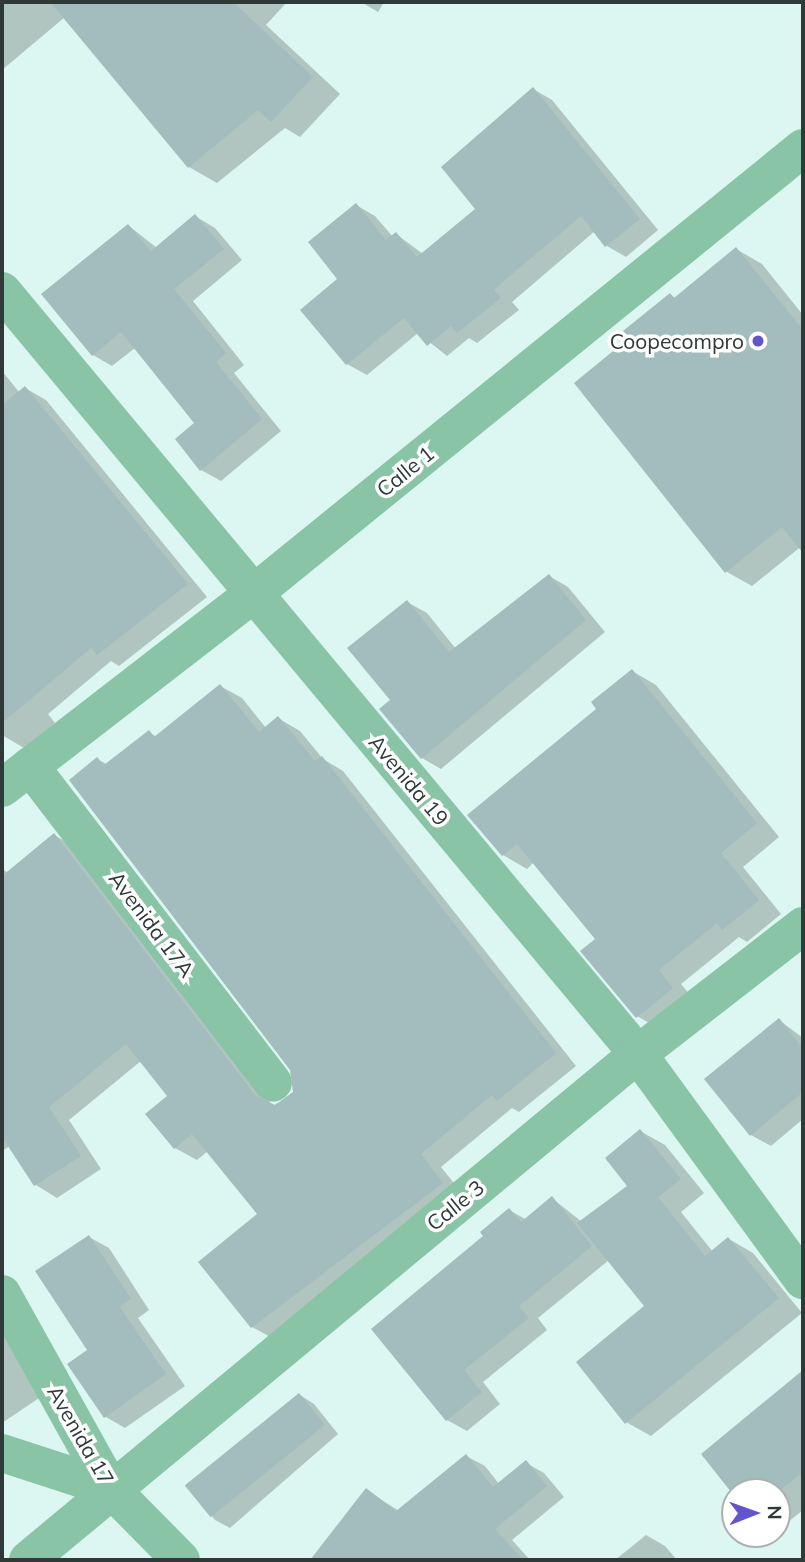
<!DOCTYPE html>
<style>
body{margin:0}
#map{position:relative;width:805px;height:1562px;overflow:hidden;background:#dcf6f1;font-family:Mulish,sans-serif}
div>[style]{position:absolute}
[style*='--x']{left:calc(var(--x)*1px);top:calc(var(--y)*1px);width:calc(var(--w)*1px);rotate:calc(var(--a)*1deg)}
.shadow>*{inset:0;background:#0003}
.building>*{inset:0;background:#a3bcbe;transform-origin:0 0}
.minor>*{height:38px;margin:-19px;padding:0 19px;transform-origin:19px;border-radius:19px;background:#88c4a5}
.dots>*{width:19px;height:19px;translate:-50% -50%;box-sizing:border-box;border:4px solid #fff;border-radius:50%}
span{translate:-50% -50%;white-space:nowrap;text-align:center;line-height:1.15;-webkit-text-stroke:7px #fff;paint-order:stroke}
.poi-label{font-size:21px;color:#2f3937}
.right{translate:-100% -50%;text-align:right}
.street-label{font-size:21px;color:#2f3937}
.frame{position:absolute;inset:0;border:4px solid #2f3937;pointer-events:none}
.north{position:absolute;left:721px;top:1478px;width:70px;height:70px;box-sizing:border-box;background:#fff;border:2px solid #acb0af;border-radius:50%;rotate:89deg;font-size:19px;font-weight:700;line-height:28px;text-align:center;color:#2f3937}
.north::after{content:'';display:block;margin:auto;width:24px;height:32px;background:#6154cd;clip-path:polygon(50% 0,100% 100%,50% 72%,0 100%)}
</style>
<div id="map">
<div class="shadow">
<i style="clip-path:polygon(2px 2px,287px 2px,266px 25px,340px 94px,300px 137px,285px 128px,217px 183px,189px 167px,65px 17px,2px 70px)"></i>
<i style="clip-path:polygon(361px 2px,384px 2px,378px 12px)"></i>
<i style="clip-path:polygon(533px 89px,552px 100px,658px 230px,626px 257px,607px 246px,595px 231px,512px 302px,519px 310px,477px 343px,469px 338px,447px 356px,418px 333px,367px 375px,347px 364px,303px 310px,340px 279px,356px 205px,375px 216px,393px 237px,396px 234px,423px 254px,478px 209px)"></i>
<i style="clip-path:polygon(195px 216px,215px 228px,242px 260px,193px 301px,244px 365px,234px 373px,281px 431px,221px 481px,201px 470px,197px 423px,135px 348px,112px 366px,93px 355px,129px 226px,157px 248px)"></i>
<i style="clip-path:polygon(736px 249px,762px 264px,803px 315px,803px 545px,752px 586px,727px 572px,632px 339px,670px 295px,676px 298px)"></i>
<i style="clip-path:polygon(2px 371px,19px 392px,25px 388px,46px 400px,207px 597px,119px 666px,111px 661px,48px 714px,55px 723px,24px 748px,2px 735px)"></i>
<i style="clip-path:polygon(549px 576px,568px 587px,605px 632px,441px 769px,422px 758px,393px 700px,407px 602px,427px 613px,456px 649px)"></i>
<i style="clip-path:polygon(632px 671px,656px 685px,779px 837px,743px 867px,781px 914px,747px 942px,739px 937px,681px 984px,696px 1002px,661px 1030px,637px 1016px,597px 940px,534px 862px,527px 869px,503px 855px,598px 709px)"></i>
<i style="clip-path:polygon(220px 686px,242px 698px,266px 728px,278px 718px,300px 731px,323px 759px,343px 771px,576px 1066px,519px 1112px,512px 1108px,441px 1167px,464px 1196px,274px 1339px,252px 1327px,259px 1214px,208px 1151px,197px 1160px,175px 1148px,170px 1096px,141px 1061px,69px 1120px,101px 1169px,57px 1198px,36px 1185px,10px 1146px,2px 1151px,2px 869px,8px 873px,54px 835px,75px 847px,273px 1106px,295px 1093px,292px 1069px,97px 759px,108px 765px,149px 732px,157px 737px)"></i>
<i style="clip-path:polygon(779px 1020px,803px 1038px,803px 1119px,771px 1146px,751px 1135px)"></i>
<i style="clip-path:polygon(640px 1131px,665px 1145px,704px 1193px,681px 1212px,713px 1252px,729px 1239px,753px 1253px,802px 1313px,651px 1436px,626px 1422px,646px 1307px,609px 1260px,538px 1318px,547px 1330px,483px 1382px,500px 1404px,467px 1431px,447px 1420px,486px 1236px,509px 1210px,527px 1220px,553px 1199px,582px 1222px,630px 1186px)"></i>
<i style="clip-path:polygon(89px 1237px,109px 1248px,149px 1310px,138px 1318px,185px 1386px,125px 1428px,106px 1417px,89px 1351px)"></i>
<i style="clip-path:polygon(2px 1318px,42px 1396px,2px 1423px)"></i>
<i style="clip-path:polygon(785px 1387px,803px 1398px,803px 1510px,778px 1530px,777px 1492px,735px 1494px,704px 1454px)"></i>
<i style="clip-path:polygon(300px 1395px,314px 1404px,338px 1434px,230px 1528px,215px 1520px,187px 1484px)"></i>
<i style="clip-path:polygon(466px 1456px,485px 1466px,499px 1484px,526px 1463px,544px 1473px,564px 1497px,512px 1540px,530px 1560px,315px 1557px,366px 1490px,399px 1511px)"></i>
<i style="clip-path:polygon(646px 1535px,665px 1546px,677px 1560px,615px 1560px)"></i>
</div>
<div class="building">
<i style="clip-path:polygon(50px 2px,233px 2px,313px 77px,271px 122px,258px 110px,188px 168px)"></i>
<i style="clip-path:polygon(533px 87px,640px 219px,605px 247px,581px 216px,505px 280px,494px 290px,501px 298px,457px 333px,451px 326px,427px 346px,404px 318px,346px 365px,300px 310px,337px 279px,308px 242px,356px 203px,386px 240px,396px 232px,417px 257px,475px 209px,441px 167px)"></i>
<i style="clip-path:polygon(195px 214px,224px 249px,174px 289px,226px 353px,216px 362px,262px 419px,200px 471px,175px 439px,194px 423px,121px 332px,92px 356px,41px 294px,128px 224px,151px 251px)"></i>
<i style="clip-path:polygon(736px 247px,803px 330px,803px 553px,782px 527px,725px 573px,574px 383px,629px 338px,623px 331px,670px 293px,674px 298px)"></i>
<i style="clip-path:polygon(25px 386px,188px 584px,97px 655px,91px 648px,2px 723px,2px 405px)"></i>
<i style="clip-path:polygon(549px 574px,586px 620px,421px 759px,379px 709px,390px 700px,347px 648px,407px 600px,449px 652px)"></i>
<i style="clip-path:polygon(632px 669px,757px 823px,721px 853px,759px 900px,722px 930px,717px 923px,659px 970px,673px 988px,636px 1018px,580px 951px,595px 939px,517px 844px,502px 856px,467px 815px,596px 709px,591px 702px)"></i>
<i style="clip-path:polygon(220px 684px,259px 732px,278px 716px,315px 761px,322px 756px,556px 1053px,497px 1101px,492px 1095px,421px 1154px,443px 1183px,251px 1328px,198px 1262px,257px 1214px,192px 1134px,174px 1149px,145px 1114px,167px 1096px,126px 1044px,49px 1107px,81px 1156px,34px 1186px,2px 1137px,2px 876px,54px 833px,256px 1096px,275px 1105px,293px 1092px,290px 1070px,69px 780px,97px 757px,104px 765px,149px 730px,154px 737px)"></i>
<i style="clip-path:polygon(779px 1018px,803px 1049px,803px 1092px,750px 1136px,704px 1079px)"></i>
<i style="clip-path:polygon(640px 1129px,681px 1179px,658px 1197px,705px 1256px,728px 1237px,779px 1298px,625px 1424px,576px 1362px,644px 1306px,577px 1223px,627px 1186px,605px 1158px)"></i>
<i style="clip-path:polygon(552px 1196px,592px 1246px,519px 1306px,529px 1318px,464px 1370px,482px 1392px,446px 1421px,371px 1329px,483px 1236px,480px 1232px,509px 1208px,521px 1222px)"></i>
<i style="clip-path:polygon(89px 1235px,131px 1299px,119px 1306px,166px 1374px,104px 1418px,67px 1364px,87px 1350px,35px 1271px)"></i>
<i style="clip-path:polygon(803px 1370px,803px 1472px,777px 1493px,735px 1492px,735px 1497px,701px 1454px)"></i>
<i style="left:299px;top:1393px;width:41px;height:147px;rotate:51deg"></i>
<i style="clip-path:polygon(466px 1454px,493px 1487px,526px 1460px,547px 1486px,495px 1529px,523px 1560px,310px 1560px,366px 1488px,396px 1511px)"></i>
</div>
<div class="minor">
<i style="--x:2;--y:291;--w:993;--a:50.19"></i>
<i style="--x:638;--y:1054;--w:280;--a:53.9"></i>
<i style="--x:30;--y:766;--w:399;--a:52.5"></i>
<i style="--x:2;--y:788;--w:317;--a:-37.7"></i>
<i style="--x:253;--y:594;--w:708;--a:-39.04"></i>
<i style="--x:2;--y:1294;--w:222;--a:60.9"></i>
<i style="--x:110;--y:1488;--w:101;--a:45.4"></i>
<i style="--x:2;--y:1453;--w:114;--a:18"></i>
<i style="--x:28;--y:1560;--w:793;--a:-39.68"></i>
<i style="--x:638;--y:1054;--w:209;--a:-37.8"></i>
</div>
<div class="dots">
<i style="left:758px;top:341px;background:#6154cd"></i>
</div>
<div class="poi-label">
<span class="right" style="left:744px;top:341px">Coopecompro</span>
</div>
<div class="street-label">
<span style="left:405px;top:471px;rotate:-39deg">Calle 1</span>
<span style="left:409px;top:780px;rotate:50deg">Avenida 19</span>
<span style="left:152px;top:924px;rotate:53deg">Avenida 17A</span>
<span style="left:455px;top:1205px;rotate:-39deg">Calle 3</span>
<span style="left:81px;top:1435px;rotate:60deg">Avenida 17</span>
</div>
<div class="frame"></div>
<div class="north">N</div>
</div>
